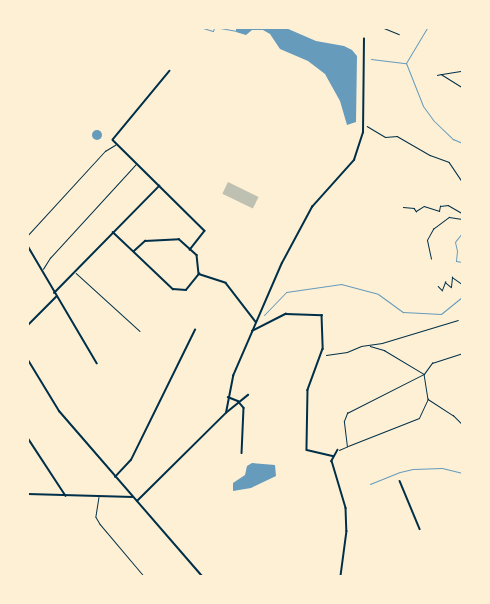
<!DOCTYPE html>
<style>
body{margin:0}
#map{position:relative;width:490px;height:604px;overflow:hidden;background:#fdf0d5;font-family:Spectral,serif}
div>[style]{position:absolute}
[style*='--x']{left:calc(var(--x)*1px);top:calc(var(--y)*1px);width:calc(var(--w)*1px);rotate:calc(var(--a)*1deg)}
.water>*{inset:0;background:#669bbc}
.round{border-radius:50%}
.stream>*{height:1px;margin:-0.5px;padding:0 0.5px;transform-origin:0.5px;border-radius:0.5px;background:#669bbc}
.building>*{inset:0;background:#bec0b2;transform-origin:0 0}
.path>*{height:0.5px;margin:-0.25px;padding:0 0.25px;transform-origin:0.25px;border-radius:0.25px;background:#003049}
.service>*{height:0.5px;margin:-0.25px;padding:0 0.25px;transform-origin:0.25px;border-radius:0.25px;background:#003049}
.minor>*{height:1.5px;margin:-0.75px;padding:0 0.75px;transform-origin:0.75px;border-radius:0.75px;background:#003049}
.secondary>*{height:2px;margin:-1px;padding:0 1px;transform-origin:1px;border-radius:1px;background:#003049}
span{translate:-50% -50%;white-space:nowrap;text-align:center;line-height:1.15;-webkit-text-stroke:4px #fdf0d5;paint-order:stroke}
.frame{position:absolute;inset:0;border:29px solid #fdf0d5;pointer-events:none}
</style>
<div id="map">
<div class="water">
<i style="clip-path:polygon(236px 28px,286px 28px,316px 41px,344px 46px,352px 50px,357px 56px,356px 122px,347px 125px,340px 101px,325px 74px,308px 61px,280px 49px,270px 34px,263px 30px,252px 30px,246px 35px,236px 32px)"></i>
<i class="round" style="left:92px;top:130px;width:10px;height:10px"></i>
<i style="clip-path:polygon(252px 463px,275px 465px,276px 476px,251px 488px,233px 491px,233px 483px,245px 475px,247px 466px)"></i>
</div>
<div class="stream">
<i style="--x:203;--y:28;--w:10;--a:17"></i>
<i style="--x:213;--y:31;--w:3;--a:-72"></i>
<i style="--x:220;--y:28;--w:17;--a:10"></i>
<i style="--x:427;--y:28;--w:41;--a:121"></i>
<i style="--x:406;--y:63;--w:46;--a:68.4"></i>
<i style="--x:423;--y:106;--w:17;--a:54"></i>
<i style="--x:433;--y:120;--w:28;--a:44"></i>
<i style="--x:453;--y:139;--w:10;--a:24"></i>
<i style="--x:371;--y:59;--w:35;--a:7"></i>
<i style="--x:462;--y:154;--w:10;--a:90"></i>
<i style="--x:462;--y:233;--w:11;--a:128"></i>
<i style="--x:455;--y:242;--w:9;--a:77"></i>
<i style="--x:457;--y:251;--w:10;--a:96"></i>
<i style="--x:456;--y:261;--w:6;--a:9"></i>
<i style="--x:264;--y:315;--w:32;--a:-46"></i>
<i style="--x:286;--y:292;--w:56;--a:-8.3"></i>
<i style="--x:341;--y:284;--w:38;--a:15"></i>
<i style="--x:378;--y:294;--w:31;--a:36"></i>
<i style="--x:403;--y:312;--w:38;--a:3"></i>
<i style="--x:441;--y:314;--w:27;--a:-39"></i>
<i style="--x:370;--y:484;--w:32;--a:-22"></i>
<i style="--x:400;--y:472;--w:13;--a:-13"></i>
<i style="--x:413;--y:469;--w:29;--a:-2"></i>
<i style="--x:442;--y:468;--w:21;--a:14"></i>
</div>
<div class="building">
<i style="left:228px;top:182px;width:34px;height:13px;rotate:26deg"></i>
</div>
<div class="path">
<i style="--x:384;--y:28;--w:16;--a:22"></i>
<i style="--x:442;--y:74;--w:20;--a:-9"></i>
<i style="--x:437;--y:75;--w:4;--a:-14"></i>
<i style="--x:441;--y:74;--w:25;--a:32"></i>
<i style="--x:367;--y:126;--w:21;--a:31"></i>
<i style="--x:385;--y:137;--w:12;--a:-5"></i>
<i style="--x:397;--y:136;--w:38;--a:30"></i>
<i style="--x:430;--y:155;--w:20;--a:20"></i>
<i style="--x:449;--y:162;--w:23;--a:56"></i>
<i style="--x:403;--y:207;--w:11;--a:5"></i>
<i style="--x:414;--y:208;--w:4;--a:56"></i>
<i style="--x:416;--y:211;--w:9;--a:-32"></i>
<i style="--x:424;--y:206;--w:16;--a:18"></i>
<i style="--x:439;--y:211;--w:5;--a:-79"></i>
<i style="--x:440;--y:206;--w:8;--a:-7"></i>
<i style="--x:448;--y:205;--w:16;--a:30"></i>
<i style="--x:431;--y:259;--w:19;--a:-102"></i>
<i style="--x:427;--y:240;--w:13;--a:-61"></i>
<i style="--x:433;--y:229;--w:20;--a:-37"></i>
<i style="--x:449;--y:217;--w:13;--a:9"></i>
<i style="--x:438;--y:286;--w:6;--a:45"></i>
<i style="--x:442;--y:290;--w:9;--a:-69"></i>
<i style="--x:445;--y:282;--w:8;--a:40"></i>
<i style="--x:451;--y:287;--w:10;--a:-84"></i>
<i style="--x:452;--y:277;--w:12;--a:35"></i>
</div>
<div class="service">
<i style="--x:28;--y:235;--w:114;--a:-47.5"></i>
<i style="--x:105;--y:151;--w:12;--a:-31"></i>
<i style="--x:43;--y:269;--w:13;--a:-58"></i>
<i style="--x:50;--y:258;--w:127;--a:-47.5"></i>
<i style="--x:76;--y:273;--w:86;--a:42.2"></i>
<i style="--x:370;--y:346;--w:15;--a:16"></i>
<i style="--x:384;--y:350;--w:47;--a:31"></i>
<i style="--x:424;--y:374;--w:25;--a:81"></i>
<i style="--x:428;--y:399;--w:30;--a:33"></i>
<i style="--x:453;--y:415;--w:13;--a:45"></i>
<i style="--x:326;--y:355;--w:21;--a:-8"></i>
<i style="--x:347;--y:352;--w:15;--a:-23"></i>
<i style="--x:361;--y:346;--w:21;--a:-8"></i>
<i style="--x:382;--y:343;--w:79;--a:-16.8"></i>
<i style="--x:348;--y:446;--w:76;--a:-21.5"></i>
<i style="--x:419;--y:418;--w:21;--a:-65"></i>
<i style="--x:347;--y:447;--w:26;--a:-97"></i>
<i style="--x:344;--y:421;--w:9;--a:-69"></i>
<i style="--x:347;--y:413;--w:86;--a:-26.9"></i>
<i style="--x:424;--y:374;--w:14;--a:-54"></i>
<i style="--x:432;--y:363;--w:32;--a:-18"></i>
<i style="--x:339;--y:450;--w:8;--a:-23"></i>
<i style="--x:99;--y:497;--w:20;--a:99"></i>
<i style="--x:96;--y:517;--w:8;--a:60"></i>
<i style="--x:100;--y:524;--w:68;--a:49.8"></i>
</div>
<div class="minor">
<i style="--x:170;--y:71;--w:89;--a:129.6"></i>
<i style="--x:113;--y:140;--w:129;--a:44.7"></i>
<i style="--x:205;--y:231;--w:24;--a:128"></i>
<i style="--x:113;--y:232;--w:83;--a:43.5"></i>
<i style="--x:173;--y:289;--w:13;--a:4"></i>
<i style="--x:186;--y:290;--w:21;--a:-51"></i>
<i style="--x:28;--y:246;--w:136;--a:59.5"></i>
<i style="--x:134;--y:251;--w:15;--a:-42"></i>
<i style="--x:145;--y:241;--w:34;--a:-3"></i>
<i style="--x:179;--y:239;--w:24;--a:42"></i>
<i style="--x:197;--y:255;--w:19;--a:84"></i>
<i style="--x:199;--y:274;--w:28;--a:18"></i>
<i style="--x:226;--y:283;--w:49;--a:52.4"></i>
<i style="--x:54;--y:293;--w:150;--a:-45.5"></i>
<i style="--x:28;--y:325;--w:40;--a:-45"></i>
<i style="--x:252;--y:331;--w:38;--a:-27"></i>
<i style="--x:286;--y:314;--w:36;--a:2"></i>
<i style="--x:322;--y:315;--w:34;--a:88"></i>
<i style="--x:323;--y:349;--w:44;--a:110.1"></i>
<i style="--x:308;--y:390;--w:60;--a:91"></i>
<i style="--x:307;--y:450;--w:27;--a:13"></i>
<i style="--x:228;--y:397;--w:11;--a:22"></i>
<i style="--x:238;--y:401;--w:9;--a:49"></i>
<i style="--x:244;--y:408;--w:45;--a:92.5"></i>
<i style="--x:227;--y:412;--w:27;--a:-39"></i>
<i style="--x:28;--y:438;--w:69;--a:56.8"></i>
<i style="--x:338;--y:450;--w:13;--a:119"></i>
<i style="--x:332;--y:461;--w:49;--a:73.4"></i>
<i style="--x:346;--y:508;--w:23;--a:88"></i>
<i style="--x:347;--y:531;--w:45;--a:97.6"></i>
<i style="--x:115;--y:477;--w:23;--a:-47"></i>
<i style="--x:131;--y:460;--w:145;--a:-63.8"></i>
<i style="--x:400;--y:481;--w:52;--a:67.4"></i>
<i style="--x:28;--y:494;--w:105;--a:1.6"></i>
<i style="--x:137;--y:501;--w:125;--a:-44.7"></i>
<i style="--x:226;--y:413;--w:38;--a:-79"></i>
<i style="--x:233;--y:376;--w:123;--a:-66.6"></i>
<i style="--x:282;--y:263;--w:64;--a:-61.8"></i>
<i style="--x:312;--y:207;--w:63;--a:-48.2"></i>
<i style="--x:354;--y:160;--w:28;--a:-72"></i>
<i style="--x:363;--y:133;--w:94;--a:-89.4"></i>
</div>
<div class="secondary">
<i style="--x:28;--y:360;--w:60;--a:58.7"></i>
<i style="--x:59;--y:411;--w:218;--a:49.1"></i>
</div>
<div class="frame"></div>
</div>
